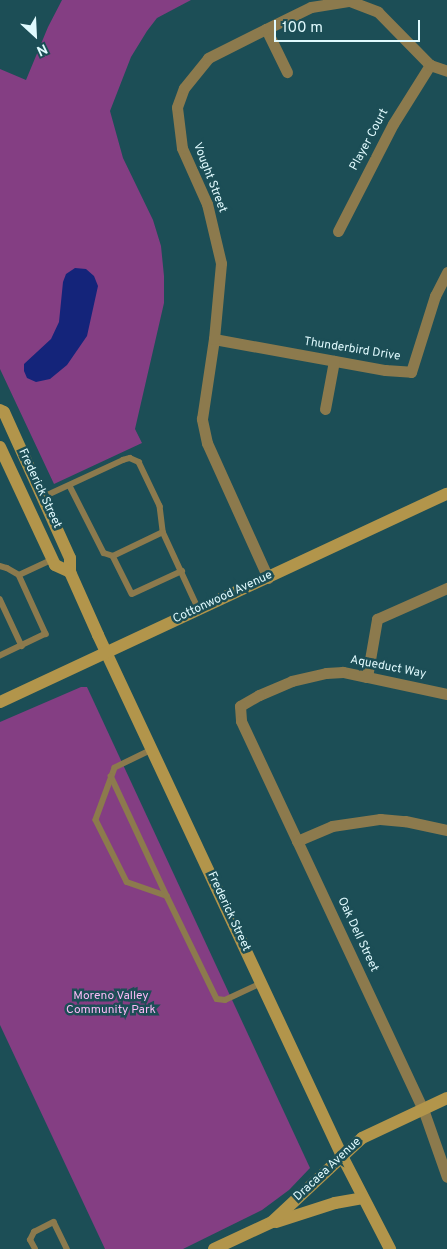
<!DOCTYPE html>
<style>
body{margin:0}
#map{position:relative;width:447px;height:1249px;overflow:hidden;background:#1c4e56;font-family:Overpass,sans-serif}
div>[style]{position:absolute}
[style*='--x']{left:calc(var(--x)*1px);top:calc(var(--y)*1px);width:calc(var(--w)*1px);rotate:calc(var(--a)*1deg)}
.green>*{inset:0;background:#843e83}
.water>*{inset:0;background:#14247a}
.lane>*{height:5.5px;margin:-2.75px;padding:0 2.75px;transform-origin:2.75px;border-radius:2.75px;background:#8c7a4d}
.street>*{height:11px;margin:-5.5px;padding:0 5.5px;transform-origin:5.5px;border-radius:5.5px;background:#8c7a4d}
.secondary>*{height:12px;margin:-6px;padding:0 6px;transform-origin:6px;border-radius:6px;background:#b2954b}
span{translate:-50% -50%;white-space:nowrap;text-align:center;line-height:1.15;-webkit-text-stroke:5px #1c4e56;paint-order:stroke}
.street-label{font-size:12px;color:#e0fafe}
.park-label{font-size:12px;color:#f9baf6}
.north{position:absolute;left:10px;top:10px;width:50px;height:50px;-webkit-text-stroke:4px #1c4e56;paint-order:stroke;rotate:155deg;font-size:14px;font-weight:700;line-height:20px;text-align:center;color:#e0fafe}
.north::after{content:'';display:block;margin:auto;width:18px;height:22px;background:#e0fafe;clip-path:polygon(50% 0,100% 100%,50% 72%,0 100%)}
.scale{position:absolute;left:274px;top:20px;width:146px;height:22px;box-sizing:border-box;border:2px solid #e0fafe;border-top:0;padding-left:6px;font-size:15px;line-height:18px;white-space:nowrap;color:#e0fafe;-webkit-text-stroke:4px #1c4e56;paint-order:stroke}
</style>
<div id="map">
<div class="green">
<i style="clip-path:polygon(62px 0,191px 0,157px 18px,147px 31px,131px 57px,110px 111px,123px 158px,153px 220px,161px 246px,164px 276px,164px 303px,135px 429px,142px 443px,54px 484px,0 369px,0 69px,26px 80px,48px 27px)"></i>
<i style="clip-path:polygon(81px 687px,87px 687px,310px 1168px,289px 1190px,262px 1210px,183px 1249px,105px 1249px,0 1025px,0 722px)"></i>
</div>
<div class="water">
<i style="clip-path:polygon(75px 268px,86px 269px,94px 276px,98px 286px,87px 336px,67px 365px,50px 379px,36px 382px,27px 378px,24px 371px,24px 364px,51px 339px,59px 322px,63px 282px,66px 274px)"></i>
</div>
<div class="lane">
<i style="--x:70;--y:486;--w:75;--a:63.1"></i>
<i style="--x:104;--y:553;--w:9;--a:18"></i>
<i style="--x:113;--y:556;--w:55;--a:-25.6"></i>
<i style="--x:43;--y:497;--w:88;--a:-24.8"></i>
<i style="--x:123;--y:460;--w:7;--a:-16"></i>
<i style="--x:130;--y:458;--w:10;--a:24"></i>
<i style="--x:139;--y:462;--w:49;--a:64.5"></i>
<i style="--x:160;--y:506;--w:26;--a:83"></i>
<i style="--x:163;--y:532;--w:86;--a:65.2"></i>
<i style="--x:113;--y:556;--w:42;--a:63.4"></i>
<i style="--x:132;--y:594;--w:55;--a:-24.7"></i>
<i style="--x:0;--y:566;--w:7;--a:16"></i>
<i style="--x:7;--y:568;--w:14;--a:30"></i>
<i style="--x:19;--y:575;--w:65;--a:65.4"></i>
<i style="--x:46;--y:634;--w:51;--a:154.4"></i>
<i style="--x:19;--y:575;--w:38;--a:-25"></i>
<i style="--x:0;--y:599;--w:52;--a:64.9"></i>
<i style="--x:152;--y:750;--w:41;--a:154.1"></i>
<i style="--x:115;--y:768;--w:55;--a:110.1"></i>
<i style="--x:96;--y:820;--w:69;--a:63.4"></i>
<i style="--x:127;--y:882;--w:42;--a:19.3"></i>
<i style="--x:167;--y:896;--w:114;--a:64.1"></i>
<i style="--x:217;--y:999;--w:8;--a:7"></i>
<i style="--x:225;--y:1000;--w:40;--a:-25"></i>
<i style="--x:111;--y:776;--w:132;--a:65"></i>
<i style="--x:35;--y:1249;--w:10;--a:-119"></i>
<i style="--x:30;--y:1240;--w:9;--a:-63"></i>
<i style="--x:34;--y:1232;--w:22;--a:-27"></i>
<i style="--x:54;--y:1222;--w:30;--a:64"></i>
</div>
<div class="street">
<i style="--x:266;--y:29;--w:48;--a:64"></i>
<i style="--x:338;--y:231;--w:120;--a:-62.8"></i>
<i style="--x:393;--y:124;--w:70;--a:-57.9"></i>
<i style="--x:214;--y:339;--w:174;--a:10.3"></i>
<i style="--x:385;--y:370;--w:26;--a:4"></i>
<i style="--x:411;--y:372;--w:80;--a:-72.5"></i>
<i style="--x:435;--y:296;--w:27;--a:-63"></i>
<i style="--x:325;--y:409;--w:49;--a:-79.4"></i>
<i style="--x:268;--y:578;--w:148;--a:-114.3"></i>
<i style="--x:207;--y:443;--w:25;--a:-102"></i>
<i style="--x:202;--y:419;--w:81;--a:-81.5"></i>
<i style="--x:214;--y:339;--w:76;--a:-84.7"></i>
<i style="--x:221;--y:263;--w:61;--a:-103.3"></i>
<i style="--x:207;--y:204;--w:61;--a:-114.1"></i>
<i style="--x:182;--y:148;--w:41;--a:-97"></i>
<i style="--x:177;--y:107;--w:20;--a:-70"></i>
<i style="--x:184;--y:88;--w:38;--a:-51"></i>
<i style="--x:208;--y:58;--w:65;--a:-26.6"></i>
<i style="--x:266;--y:29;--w:50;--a:-26.1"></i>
<i style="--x:311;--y:7;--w:39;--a:-9"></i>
<i style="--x:350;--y:1;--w:30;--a:21"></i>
<i style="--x:378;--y:12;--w:74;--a:45.5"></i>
<i style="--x:430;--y:65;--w:18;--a:19"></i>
<i style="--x:367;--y:677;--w:59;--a:-80.2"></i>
<i style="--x:377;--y:619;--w:77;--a:-23.9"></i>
<i style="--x:447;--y:694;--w:82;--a:-168"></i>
<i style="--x:367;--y:677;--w:25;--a:-168"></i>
<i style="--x:343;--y:672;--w:17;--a:177"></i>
<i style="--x:326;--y:673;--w:35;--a:167"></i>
<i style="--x:292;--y:681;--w:36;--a:157"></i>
<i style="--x:259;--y:695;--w:22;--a:150"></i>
<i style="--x:240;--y:706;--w:15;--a:86"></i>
<i style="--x:241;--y:721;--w:429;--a:64.9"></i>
<i style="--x:423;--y:1109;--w:72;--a:70.6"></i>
<i style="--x:297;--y:841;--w:38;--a:-23"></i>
<i style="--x:332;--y:826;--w:49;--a:-8.3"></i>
<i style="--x:380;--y:819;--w:25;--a:5"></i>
<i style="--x:405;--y:821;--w:43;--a:12.1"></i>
</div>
<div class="secondary">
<i style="--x:0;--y:410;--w:4;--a:27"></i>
<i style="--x:4;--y:412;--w:160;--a:65.7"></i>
<i style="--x:70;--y:558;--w:14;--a:90"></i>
<i style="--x:70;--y:572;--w:69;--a:66"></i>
<i style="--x:98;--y:635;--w:575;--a:64.9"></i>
<i style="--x:342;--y:1156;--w:105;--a:62.7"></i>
<i style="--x:0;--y:447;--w:130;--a:65"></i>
<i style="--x:55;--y:565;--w:17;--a:25"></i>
<i style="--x:0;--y:702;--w:493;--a:-25"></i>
<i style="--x:276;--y:1222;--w:62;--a:-17.9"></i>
<i style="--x:335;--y:1203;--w:28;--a:-10"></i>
<i style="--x:214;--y:1249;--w:64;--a:-25"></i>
<i style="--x:272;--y:1222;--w:123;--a:-43"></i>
<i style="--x:362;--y:1138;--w:94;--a:-25.2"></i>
</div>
<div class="street-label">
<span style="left:370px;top:140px;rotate:-62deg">Player Court</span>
<span style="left:209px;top:178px;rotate:69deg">Vought Street</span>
<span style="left:352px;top:350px;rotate:9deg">Thunderbird Drive</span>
<span style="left:39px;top:489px;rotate:65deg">Frederick Street</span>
<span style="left:223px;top:598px;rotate:-25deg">Cottonwood Avenue</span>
<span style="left:388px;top:668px;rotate:11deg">Aqueduct Way</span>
<span style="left:228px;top:912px;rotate:65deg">Frederick Street</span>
<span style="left:357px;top:935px;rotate:65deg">Oak Dell Street</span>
<span style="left:328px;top:1170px;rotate:-43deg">Dracaea Avenue</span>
</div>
<div class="park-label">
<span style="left:111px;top:1004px">Moreno Valley<br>Community Park</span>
</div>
<div class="north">N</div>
<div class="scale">100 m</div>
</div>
